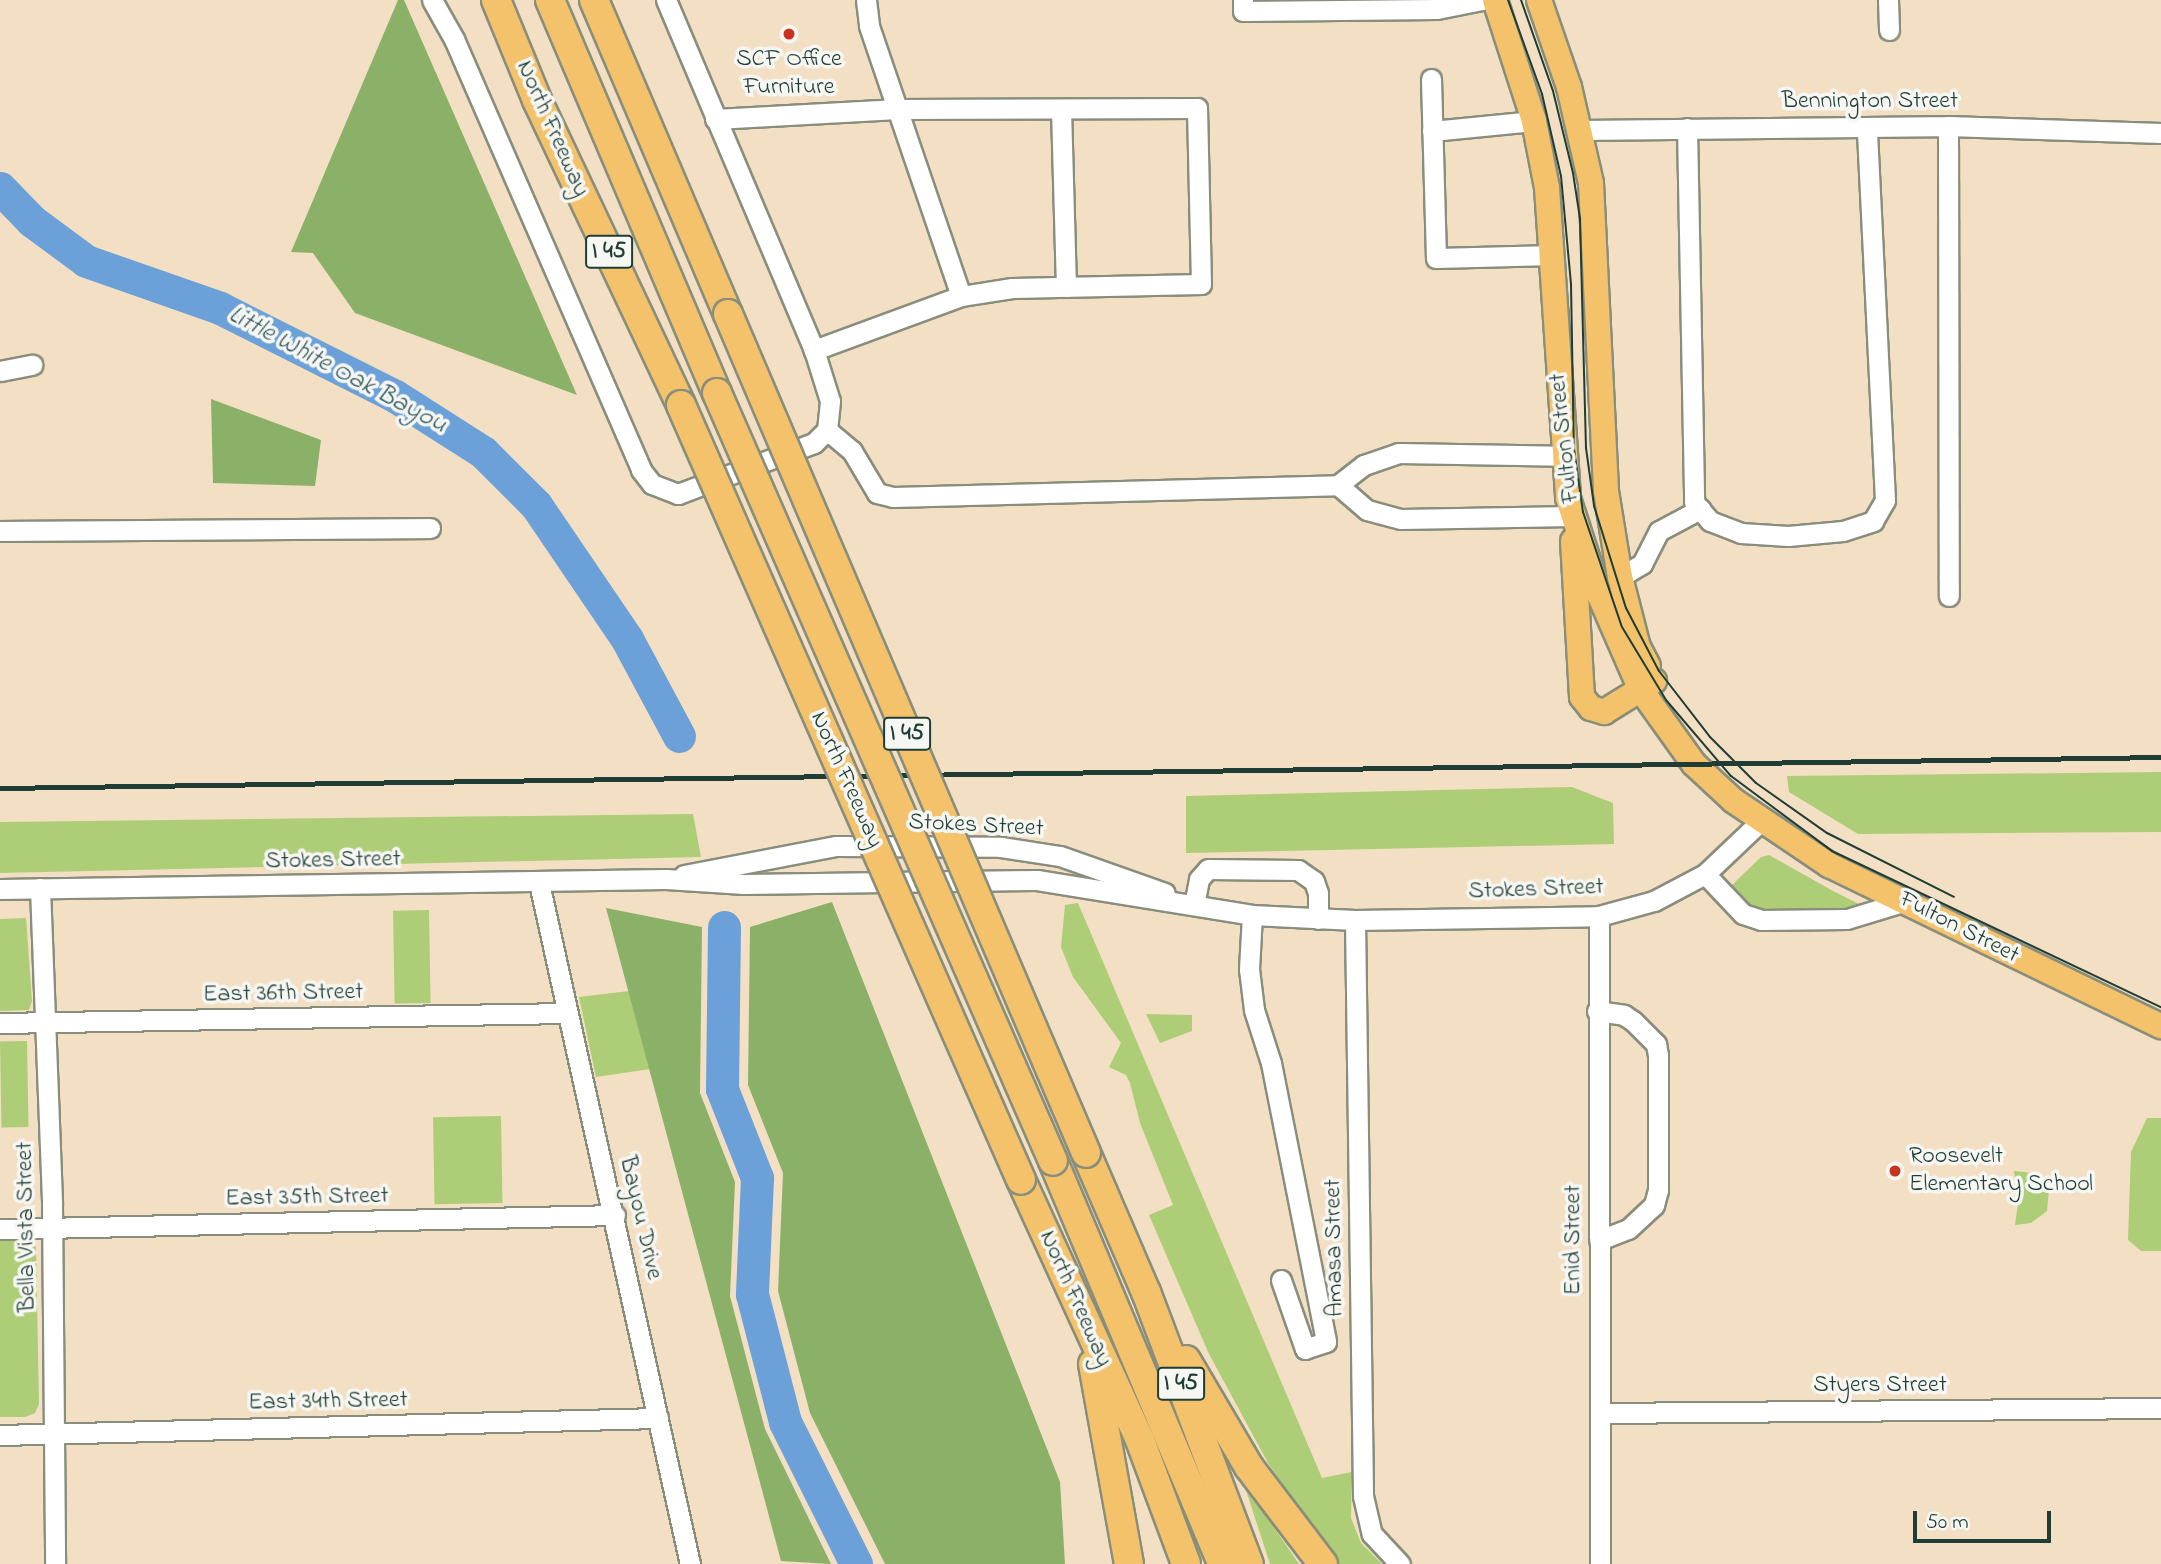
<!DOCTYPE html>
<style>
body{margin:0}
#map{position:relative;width:2161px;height:1564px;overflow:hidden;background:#f3dfc3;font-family:"Indie Flower",sans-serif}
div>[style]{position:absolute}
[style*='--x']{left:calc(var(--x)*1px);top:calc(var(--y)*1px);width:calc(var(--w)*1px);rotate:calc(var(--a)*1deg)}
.green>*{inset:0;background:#adce76;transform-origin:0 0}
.forest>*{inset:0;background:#8ab167}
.river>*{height:33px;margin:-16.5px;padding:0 16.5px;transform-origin:16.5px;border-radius:16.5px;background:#6ba1d8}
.roads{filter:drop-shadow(2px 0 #898e7c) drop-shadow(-2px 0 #898e7c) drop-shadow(0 2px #898e7c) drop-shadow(0 -2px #898e7c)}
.minor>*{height:19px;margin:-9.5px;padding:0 9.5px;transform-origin:9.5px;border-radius:9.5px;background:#fff}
.major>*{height:24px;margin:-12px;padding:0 12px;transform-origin:12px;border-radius:12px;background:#f3c26a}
.highway>*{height:28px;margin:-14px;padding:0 14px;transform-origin:14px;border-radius:14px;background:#f3c26a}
.tram>*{height:2px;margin:-1px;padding:0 1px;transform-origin:1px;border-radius:1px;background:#1f3d34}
.rail>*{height:5px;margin:-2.5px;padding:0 2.5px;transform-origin:2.5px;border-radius:2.5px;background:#1f3d34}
.bridges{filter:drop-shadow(2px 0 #898e7c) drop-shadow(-2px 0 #898e7c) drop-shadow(0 2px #898e7c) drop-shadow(0 -2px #898e7c)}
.highway-bridge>*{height:28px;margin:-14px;padding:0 14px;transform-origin:14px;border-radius:14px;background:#f3c26a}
.dots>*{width:19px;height:19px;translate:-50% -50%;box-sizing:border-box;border:4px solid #f6f6f2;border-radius:50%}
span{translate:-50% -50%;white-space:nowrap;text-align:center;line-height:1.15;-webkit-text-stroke:7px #f6f6f2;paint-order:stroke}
.shield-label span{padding:2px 5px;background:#f6f6f2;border:2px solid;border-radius:5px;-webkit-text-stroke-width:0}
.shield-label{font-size:23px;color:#1f3d34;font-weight:700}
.poi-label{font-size:24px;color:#1f3d34}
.left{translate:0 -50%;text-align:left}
.street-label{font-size:24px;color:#1f3d34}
.water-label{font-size:26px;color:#365b65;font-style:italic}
.scale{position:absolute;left:1913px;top:1511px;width:138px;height:32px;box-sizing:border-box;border:4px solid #1f3d34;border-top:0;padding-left:9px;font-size:21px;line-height:24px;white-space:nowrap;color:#1f3d34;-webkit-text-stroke:5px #f6f6f2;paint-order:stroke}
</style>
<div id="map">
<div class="green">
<i style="clip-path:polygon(2161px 772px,2161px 832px,1858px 834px,1789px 792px,1787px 776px)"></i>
<i style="clip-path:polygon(1572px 787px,1613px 803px,1614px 844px,1186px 853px,1186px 796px)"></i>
<i style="clip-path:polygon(693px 814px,701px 857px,0 873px,0 822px)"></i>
<i style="clip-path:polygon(1769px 855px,1833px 891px,1865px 907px,1767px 912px,1740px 902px,1732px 885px,1761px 857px)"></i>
<i style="clip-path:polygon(1078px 903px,1322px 1478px,1352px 1472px,1351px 1518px,1361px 1543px,1382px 1564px,1339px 1564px,1325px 1547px,1268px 1463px,1209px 1354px,1149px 1215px,1173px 1205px,1140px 1123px,1130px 1083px,1126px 1075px,1109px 1067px,1121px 1043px,1073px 977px,1061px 947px,1065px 905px)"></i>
<i style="left:429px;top:910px;width:93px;height:36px;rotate:89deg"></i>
<i style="clip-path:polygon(26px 918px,32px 1001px,29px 1010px,0 1011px,0 919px)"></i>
<i style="clip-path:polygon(629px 991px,650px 1069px,596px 1077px,579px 997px)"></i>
<i style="clip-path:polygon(1146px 1014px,1192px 1015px,1192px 1031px,1160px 1043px)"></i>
<i style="left:27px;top:1041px;width:86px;height:27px;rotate:89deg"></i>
<i style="left:501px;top:1116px;width:87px;height:68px;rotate:89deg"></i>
<i style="clip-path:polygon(2147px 1118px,2161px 1118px,2161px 1251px,2141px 1251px,2128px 1240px,2131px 1152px)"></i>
<i style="clip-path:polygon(2014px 1171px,2035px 1173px,2049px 1190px,2047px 1211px,2031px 1223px,2015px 1225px,2018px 1204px)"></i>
<i style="clip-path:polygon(0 1240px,29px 1240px,36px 1247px,39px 1404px,35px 1413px,25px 1417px,0 1417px)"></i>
<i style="clip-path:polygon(1244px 1484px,1299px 1564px,1270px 1564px)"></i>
</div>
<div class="forest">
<i style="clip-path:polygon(398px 0,404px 0,577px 395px,355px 313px,313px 253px,291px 252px)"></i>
<i style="clip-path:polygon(211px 399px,321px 440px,315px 486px,213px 483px)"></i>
<i style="clip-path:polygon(832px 902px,1060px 1482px,1065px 1564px,885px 1564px,810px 1413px,778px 1291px,783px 1173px,748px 1085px,750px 927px)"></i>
<i style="clip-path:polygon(606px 908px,702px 927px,700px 1093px,735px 1182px,730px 1296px,765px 1429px,831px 1564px,781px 1561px)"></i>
</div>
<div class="river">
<i style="--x:0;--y:188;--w:46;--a:45.9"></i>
<i style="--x:32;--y:221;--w:67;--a:36.5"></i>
<i style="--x:86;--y:261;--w:142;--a:19.3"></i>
<i style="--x:220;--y:308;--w:196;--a:26.7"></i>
<i style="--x:395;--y:396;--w:104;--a:32.5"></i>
<i style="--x:483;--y:452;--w:75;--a:45"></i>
<i style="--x:536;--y:505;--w:162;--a:55.8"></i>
<i style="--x:627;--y:639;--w:110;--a:61.8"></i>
<i style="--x:724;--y:927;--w:162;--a:90.7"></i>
<i style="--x:722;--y:1089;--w:96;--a:68.5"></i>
<i style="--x:757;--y:1178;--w:116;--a:92.5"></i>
<i style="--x:752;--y:1294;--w:132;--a:75.5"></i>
<i style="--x:785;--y:1422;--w:159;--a:63.4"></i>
</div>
<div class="roads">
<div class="minor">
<i style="--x:432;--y:0;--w:45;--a:60.6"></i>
<i style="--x:454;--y:39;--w:470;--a:66.5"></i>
<i style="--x:641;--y:470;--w:18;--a:52"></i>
<i style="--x:652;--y:484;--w:28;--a:21"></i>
<i style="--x:678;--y:494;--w:145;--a:-20.6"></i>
<i style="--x:814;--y:443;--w:18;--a:-45"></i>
<i style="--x:827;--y:430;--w:29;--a:-84"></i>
<i style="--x:830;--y:401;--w:53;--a:-107.4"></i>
<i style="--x:814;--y:350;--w:380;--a:-112.9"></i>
<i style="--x:866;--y:0;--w:26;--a:83"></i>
<i style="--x:869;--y:26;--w:285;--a:71.2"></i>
<i style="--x:1243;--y:0;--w:11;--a:90"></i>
<i style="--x:1243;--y:11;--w:194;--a:-0.6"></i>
<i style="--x:1437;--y:9;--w:46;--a:-11.3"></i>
<i style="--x:1888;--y:0;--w:30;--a:88"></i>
<i style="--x:1431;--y:79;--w:179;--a:88.4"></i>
<i style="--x:1436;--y:258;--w:117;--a:-1.5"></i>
<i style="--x:1061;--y:109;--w:178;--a:88.4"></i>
<i style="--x:715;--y:119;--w:183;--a:-3.1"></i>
<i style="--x:898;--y:109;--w:299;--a:-0.2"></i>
<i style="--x:1197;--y:108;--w:176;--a:88.7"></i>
<i style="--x:1201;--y:284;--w:189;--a:178.8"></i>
<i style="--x:1012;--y:288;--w:52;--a:171.1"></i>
<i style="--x:961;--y:296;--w:157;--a:159.8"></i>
<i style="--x:1948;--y:126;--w:470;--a:89.9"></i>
<i style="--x:1687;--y:128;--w:374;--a:88.9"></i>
<i style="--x:1694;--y:502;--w:25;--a:50"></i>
<i style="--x:1710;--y:521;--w:33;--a:21"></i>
<i style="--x:1741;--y:533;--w:47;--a:3.7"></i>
<i style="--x:1788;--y:536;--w:55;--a:-5.2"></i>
<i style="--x:1843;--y:531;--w:32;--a:-18"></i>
<i style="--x:1873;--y:521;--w:24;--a:-60"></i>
<i style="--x:1885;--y:500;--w:373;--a:-92.8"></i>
<i style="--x:1580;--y:130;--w:368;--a:-0.6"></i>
<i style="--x:1948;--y:126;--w:213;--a:1.9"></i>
<i style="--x:1432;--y:131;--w:102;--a:-5.6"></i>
<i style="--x:0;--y:371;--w:33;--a:-11"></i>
<i style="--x:827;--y:430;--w:33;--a:40"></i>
<i style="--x:852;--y:451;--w:49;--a:59.2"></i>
<i style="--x:877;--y:493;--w:16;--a:14"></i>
<i style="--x:893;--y:497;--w:445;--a:-1.5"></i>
<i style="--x:1338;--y:485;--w:33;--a:-38"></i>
<i style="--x:1364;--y:465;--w:36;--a:-19"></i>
<i style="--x:1398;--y:453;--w:164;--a:1"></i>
<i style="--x:1338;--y:485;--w:38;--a:41"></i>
<i style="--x:1367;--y:510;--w:35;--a:15"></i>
<i style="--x:1401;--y:519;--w:171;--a:-1"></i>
<i style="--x:0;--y:531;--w:430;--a:-0.4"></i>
<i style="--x:1620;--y:577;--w:26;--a:-31"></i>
<i style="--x:1642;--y:564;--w:37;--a:-63"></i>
<i style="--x:1659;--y:531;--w:47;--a:-28.2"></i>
<i style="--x:1705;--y:874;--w:55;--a:46.5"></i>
<i style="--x:1743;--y:914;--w:19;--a:18"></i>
<i style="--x:1761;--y:920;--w:86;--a:-0.7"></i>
<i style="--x:1847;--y:919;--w:62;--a:-17"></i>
<i style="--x:684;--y:875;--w:155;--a:-10.8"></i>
<i style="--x:836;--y:846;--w:165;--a:0.3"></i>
<i style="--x:1001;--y:847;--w:60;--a:8.7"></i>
<i style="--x:1060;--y:856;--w:111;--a:19.4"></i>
<i style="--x:539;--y:883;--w:698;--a:77.5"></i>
<i style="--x:40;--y:888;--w:317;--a:87.8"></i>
<i style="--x:52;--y:1205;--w:359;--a:89.5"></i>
<i style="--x:0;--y:889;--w:666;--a:-0.86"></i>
<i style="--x:666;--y:879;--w:78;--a:3.7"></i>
<i style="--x:744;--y:884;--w:293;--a:-0.8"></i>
<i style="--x:1037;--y:880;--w:218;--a:9.2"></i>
<i style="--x:1252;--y:915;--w:103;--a:2.8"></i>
<i style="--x:1355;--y:920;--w:244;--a:-0.9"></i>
<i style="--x:1599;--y:916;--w:57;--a:-15.3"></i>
<i style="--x:1654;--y:901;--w:58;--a:-27.9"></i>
<i style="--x:1705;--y:874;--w:79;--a:-43.5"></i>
<i style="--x:1194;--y:905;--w:26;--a:-79"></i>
<i style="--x:1199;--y:879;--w:13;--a:-48"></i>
<i style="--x:1208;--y:869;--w:90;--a:0.6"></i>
<i style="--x:1298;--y:870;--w:19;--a:35"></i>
<i style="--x:1314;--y:881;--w:13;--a:72"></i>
<i style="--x:1318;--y:893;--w:26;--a:90"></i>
<i style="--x:1252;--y:915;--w:54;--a:93.2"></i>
<i style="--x:1249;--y:969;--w:41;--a:83"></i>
<i style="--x:1254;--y:1010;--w:56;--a:72.2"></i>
<i style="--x:1271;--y:1063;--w:284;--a:78.8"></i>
<i style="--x:1326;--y:1342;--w:22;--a:162"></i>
<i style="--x:1305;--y:1349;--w:73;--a:-109.2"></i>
<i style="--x:1599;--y:916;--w:648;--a:89.91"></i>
<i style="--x:1355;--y:920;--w:576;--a:89.2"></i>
<i style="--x:1363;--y:1496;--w:39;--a:77"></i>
<i style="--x:1372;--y:1534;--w:41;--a:47"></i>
<i style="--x:1597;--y:1011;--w:27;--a:8"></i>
<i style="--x:1624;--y:1015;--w:11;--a:34"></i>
<i style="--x:1633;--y:1021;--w:33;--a:45"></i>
<i style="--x:1656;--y:1044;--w:11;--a:80"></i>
<i style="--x:1658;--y:1055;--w:135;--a:90"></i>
<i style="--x:1658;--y:1190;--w:16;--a:105"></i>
<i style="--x:1654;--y:1205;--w:35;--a:137"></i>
<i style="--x:1628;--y:1229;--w:31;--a:159"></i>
<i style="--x:0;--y:1023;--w:566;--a:-1.01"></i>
<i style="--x:0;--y:1229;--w:615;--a:-1.3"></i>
<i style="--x:1600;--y:1413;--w:561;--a:-0.51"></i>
<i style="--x:0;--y:1435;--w:658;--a:-1.48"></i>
</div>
<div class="major">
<i style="--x:1495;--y:0;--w:127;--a:72.1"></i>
<i style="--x:1534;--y:121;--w:68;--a:79"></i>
<i style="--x:1547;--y:188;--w:311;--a:86.1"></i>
<i style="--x:1568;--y:498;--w:101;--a:72.1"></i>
<i style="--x:1599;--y:594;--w:105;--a:66.4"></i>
<i style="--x:1641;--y:690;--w:91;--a:54.4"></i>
<i style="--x:1694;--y:764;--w:54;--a:42.8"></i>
<i style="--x:1734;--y:801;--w:115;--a:34"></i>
<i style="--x:1829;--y:865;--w:369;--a:25.9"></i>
<i style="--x:1539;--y:0;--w:92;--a:71"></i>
<i style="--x:1569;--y:87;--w:98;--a:77.1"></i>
<i style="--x:1591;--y:183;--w:308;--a:87.2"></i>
<i style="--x:1606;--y:491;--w:87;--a:80.8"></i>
<i style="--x:1620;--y:577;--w:72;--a:75.6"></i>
<i style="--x:1638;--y:647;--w:21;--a:62"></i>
<i style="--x:1573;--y:541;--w:156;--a:86.7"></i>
<i style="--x:1582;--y:697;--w:14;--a:51"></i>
<i style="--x:1591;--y:708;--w:14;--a:17"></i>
<i style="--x:1604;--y:712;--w:59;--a:-31.8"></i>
</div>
<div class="highway">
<i style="--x:496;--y:0;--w:108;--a:67.7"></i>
<i style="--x:537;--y:100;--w:337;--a:64.7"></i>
<i style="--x:550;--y:0;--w:427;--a:67"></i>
<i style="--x:594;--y:0;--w:341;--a:66.9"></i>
<i style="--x:1086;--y:1153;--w:151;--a:66.7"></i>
<i style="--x:1146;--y:1292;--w:291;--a:69.3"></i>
<i style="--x:1053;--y:1161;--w:437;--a:67.2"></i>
<i style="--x:1021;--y:1180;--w:286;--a:65.4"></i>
<i style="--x:1140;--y:1440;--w:132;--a:69.6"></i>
<i style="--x:1186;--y:1360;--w:124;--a:59.5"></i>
<i style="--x:1249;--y:1467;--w:122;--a:52.7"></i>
<i style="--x:1093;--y:1364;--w:203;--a:79.8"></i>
</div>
</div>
<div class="tram">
<i style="--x:1508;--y:0;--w:100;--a:70.1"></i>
<i style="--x:1542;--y:94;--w:84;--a:77"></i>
<i style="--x:1561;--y:176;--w:108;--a:84.7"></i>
<i style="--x:1571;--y:284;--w:165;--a:89"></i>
<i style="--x:1574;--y:449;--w:64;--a:81.9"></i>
<i style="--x:1583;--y:512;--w:121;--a:71.3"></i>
<i style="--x:1622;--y:627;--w:85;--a:58.9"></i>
<i style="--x:1666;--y:700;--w:100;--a:49.5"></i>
<i style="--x:1731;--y:776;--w:126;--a:36.6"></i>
<i style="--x:1832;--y:851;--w:364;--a:25.4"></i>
<i style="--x:1521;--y:0;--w:96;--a:70.6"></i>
<i style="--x:1553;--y:91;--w:84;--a:76.3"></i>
<i style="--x:1573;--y:173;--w:47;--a:81.3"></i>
<i style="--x:1580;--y:219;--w:229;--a:88.5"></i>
<i style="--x:1586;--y:448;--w:59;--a:82.1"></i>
<i style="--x:1594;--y:506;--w:107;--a:72.6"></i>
<i style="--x:1626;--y:608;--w:71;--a:62.4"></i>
<i style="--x:1659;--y:671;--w:83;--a:52.3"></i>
<i style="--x:1710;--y:737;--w:65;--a:45"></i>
<i style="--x:1756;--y:783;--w:87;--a:35.2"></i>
<i style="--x:1827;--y:833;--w:142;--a:26.7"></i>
</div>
<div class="rail">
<i style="--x:0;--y:788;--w:2161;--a:-0.82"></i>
</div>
<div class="bridges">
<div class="highway-bridge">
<i style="--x:728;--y:314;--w:912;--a:66.89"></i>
<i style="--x:717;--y:393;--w:838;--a:66.37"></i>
<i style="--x:681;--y:405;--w:846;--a:66.31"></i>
</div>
</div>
<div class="dots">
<i style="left:789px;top:34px;background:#c8321e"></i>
<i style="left:1895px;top:1171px;background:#c8321e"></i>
</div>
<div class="shield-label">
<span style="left:609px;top:252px">I 45</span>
<span style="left:907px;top:734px">I 45</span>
<span style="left:1181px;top:1384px">I 45</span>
</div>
<div class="poi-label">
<span style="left:789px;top:74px">SCF Office<br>Furniture</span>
<span class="left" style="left:1909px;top:1171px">Roosevelt<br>Elementary School</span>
</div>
<div class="street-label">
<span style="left:1870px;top:102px">Bennington Street</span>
<span style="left:552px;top:129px;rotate:66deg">North Freeway</span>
<span style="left:1565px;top:438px;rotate:-96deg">Fulton Street</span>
<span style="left:846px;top:780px;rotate:66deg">North Freeway</span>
<span style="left:976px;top:826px;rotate:3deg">Stokes Street</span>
<span style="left:333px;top:861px;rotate:-1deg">Stokes Street</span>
<span style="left:1536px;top:890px;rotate:-2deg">Stokes Street</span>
<span style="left:1959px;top:928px;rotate:27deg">Fulton Street</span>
<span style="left:283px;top:994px;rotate:-1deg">East 36th Street</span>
<span style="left:307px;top:1198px;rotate:-1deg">East 35th Street</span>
<span style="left:640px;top:1218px;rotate:77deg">Bayou Drive</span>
<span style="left:27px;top:1227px;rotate:-91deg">Bella Vista Street</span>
<span style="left:1574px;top:1240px;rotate:-90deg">Enid Street</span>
<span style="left:1335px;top:1248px;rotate:-91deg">Amasa Street</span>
<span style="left:1075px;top:1299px;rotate:66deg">North Freeway</span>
<span style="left:1880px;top:1386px">Styers Street</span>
<span style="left:328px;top:1402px;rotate:-1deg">East 34th Street</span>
</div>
<div class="water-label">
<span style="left:337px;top:371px;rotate:28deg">Little White Oak Bayou</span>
</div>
<div class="scale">50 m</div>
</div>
